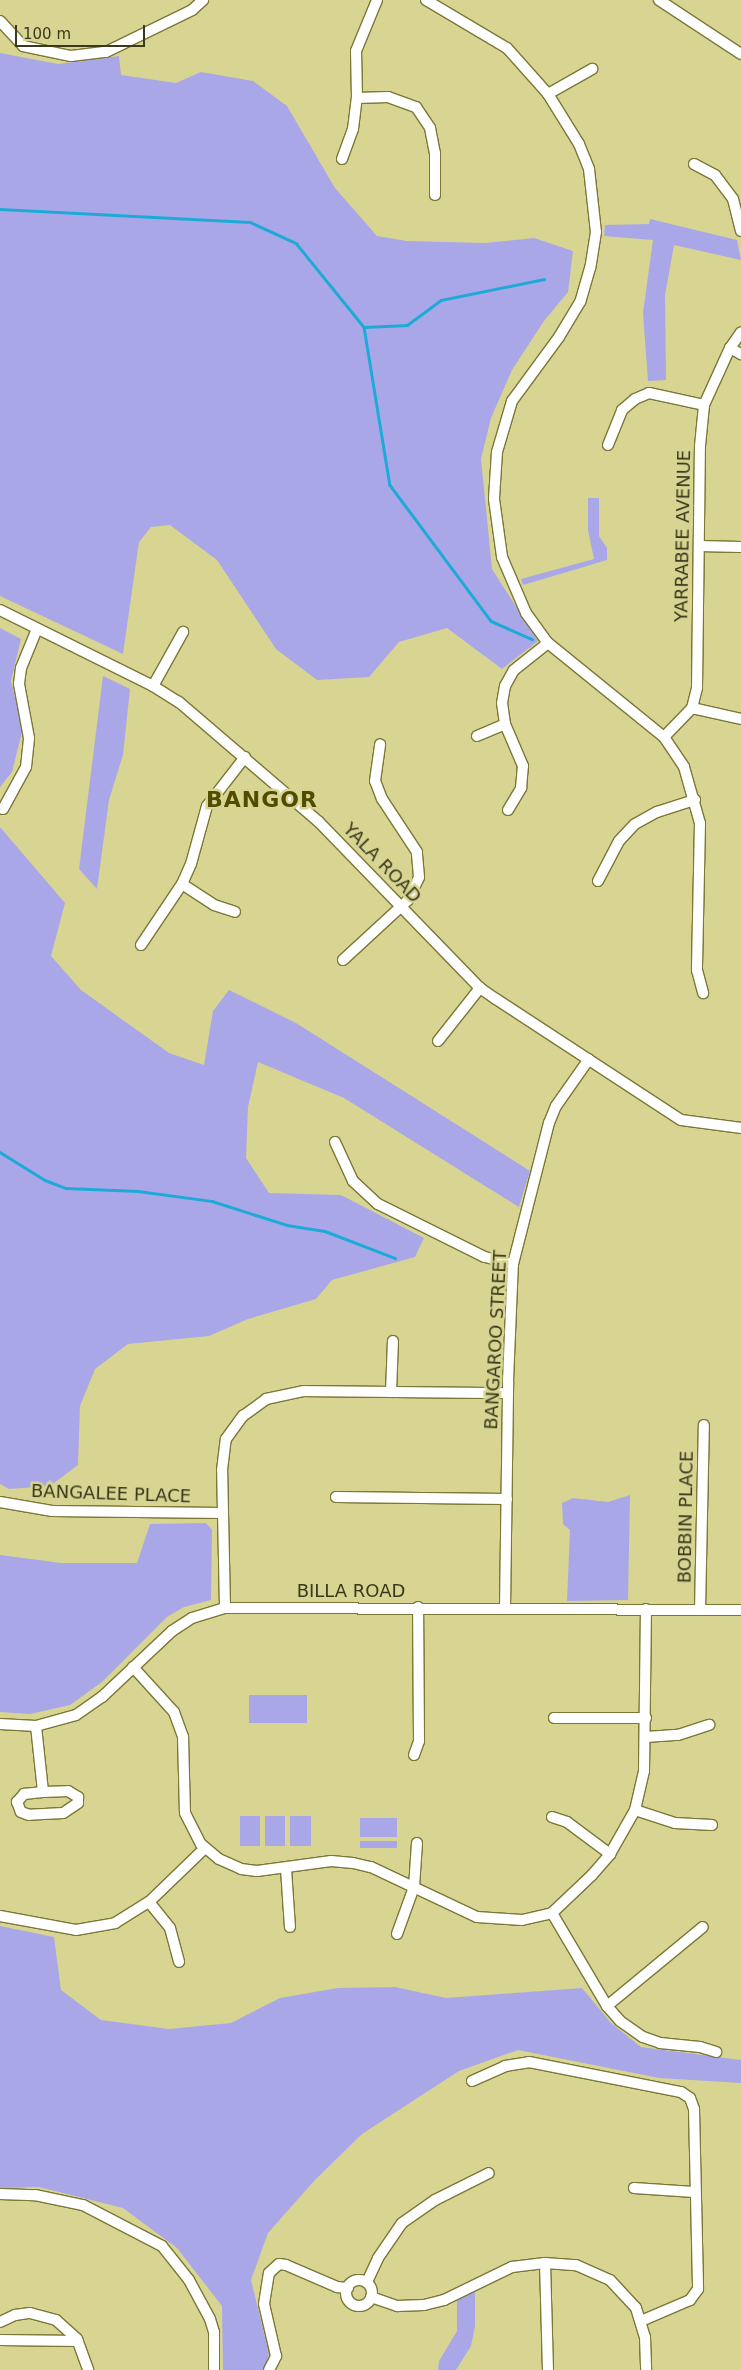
<!DOCTYPE html>
<style>
body{margin:0}
#map{position:relative;width:741px;height:2370px;overflow:hidden;background:#d7d591;font-family:"DejaVu Sans",sans-serif}
div>[style]{position:absolute}
[style*='--x']{left:calc(var(--x)*1px);top:calc(var(--y)*1px);width:calc(var(--w)*1px);rotate:calc(var(--a)*1deg)}
.green>*{inset:0;background:#aaa7e8;transform-origin:0 0}
.stream>*{height:2.5px;margin:-1.25px;padding:0 1.25px;transform-origin:1.25px;border-radius:1.25px;background:#1eaad7}
.roads{filter:drop-shadow(1px 0 #7b7837) drop-shadow(-1px 0 #7b7837) drop-shadow(0 1px #7b7837) drop-shadow(0 -1px #7b7837)}
.minor>*{height:10px;margin:-5px;padding:0 5px;transform-origin:5px;border-radius:5px;background:#fff}
.minor>.ring{margin:-5px;padding:0;box-sizing:content-box;background:none;border:10px solid #fff;border-radius:50%}
span{translate:-50% -50%;white-space:nowrap;text-align:center;line-height:1.15;-webkit-text-stroke:5px #d7d591;paint-order:stroke}
.street-label{font-size:18px;color:#3a391e}
.district-label{font-size:22px;color:#514d00;font-weight:700;letter-spacing:1px}
.scale{position:absolute;left:15px;top:25px;width:130px;height:22px;box-sizing:border-box;border:2px solid #3a391e;border-top:0;padding-left:6px;font-size:15px;line-height:18px;white-space:nowrap;color:#3a391e;-webkit-text-stroke:4px #d7d591;paint-order:stroke}
</style>
<div id="map">
<div class="green">
<i style="clip-path:polygon(0 53px,58px 64px,119px 56px,121px 75px,176px 83px,201px 72px,253px 81px,287px 106px,335px 188px,377px 236px,407px 241px,485px 243px,534px 238px,573px 251px,568px 292px,544px 321px,512px 370px,491px 418px,481px 459px,492px 569px,538px 641px,502px 669px,447px 628px,399px 642px,369px 677px,317px 680px,276px 649px,217px 560px,170px 525px,151px 527px,139px 542px,123px 654px,0 596px)"></i>
<i style="clip-path:polygon(650px 219px,737px 240px,741px 260px,674px 245px,665px 295px,666px 380px,648px 381px,643px 313px,653px 240px,604px 236px,605px 225px,649px 224px)"></i>
<i style="clip-path:polygon(588px 498px,599px 498px,599px 536px,607px 548px,607px 560px,523px 585px,521px 579px,594px 559px,588px 530px)"></i>
<i style="clip-path:polygon(0 628px,21px 639px,11px 681px,23px 728px,12px 772px,0 787px)"></i>
<i style="clip-path:polygon(103px 676px,130px 689px,123px 755px,109px 800px,97px 889px,79px 869px)"></i>
<i style="clip-path:polygon(0 827px,65px 903px,51px 956px,81px 990px,169px 1053px,204px 1065px,213px 1011px,229px 990px,296px 1023px,530px 1171px,519px 1207px,344px 1098px,258px 1062px,248px 1107px,246px 1158px,269px 1193px,341px 1195px,424px 1238px,415px 1257px,332px 1280px,316px 1299px,248px 1319px,209px 1336px,128px 1344px,95px 1369px,80px 1406px,78px 1465px,50px 1486px,9px 1489px,0 1484px)"></i>
<i style="clip-path:polygon(630px 1495px,628px 1600px,567px 1601px,570px 1530px,563px 1524px,562px 1503px,573px 1498px,608px 1502px)"></i>
<i style="clip-path:polygon(206px 1523px,212px 1530px,211px 1600px,184px 1607px,167px 1617px,102px 1682px,70px 1705px,30px 1714px,0 1712px,0 1555px,61px 1563px,137px 1563px,150px 1524px)"></i>
<i style="left:249px;top:1695px;width:58px;height:28px"></i>
<i style="left:240px;top:1816px;width:20px;height:30px"></i>
<i style="left:265px;top:1816px;width:20px;height:30px"></i>
<i style="left:311px;top:1816px;width:30px;height:21px;rotate:90deg"></i>
<i style="left:360px;top:1818px;width:37px;height:19px"></i>
<i style="left:360px;top:1841px;width:37px;height:7px"></i>
<i style="clip-path:polygon(0 1926px,54px 1937px,61px 1990px,101px 2020px,169px 2029px,231px 2023px,280px 1998px,338px 1988px,395px 1987px,446px 1998px,582px 1988px,611px 2023px,641px 2047px,741px 2060px,741px 2083px,659px 2078px,518px 2050px,459px 2071px,362px 2134px,314px 2181px,268px 2233px,251px 2280px,269px 2353px,265px 2370px,223px 2370px,222px 2306px,177px 2248px,123px 2208px,39px 2187px,0 2188px)"></i>
<i style="clip-path:polygon(475px 2291px,475px 2326px,471px 2346px,456px 2370px,438px 2370px,439px 2361px,457px 2331px,457px 2300px)"></i>
</div>
<div class="stream">
<i style="--x:0;--y:209;--w:250;--a:3"></i>
<i style="--x:250;--y:222;--w:51;--a:24.5"></i>
<i style="--x:296;--y:243;--w:108;--a:51"></i>
<i style="--x:364;--y:327;--w:160;--a:80.7"></i>
<i style="--x:390;--y:485;--w:169;--a:53.4"></i>
<i style="--x:491;--y:621;--w:45;--a:23.7"></i>
<i style="--x:364;--y:327;--w:43;--a:-2.7"></i>
<i style="--x:407;--y:325;--w:42;--a:-36.3"></i>
<i style="--x:441;--y:300;--w:105;--a:-11.5"></i>
<i style="--x:0;--y:1152;--w:53;--a:31.9"></i>
<i style="--x:45;--y:1180;--w:22;--a:21"></i>
<i style="--x:66;--y:1188;--w:72;--a:2.4"></i>
<i style="--x:138;--y:1191;--w:75;--a:7.7"></i>
<i style="--x:212;--y:1201;--w:79;--a:17.7"></i>
<i style="--x:287;--y:1225;--w:38;--a:9"></i>
<i style="--x:325;--y:1231;--w:75;--a:21.1"></i>
</div>
<div class="roads">
<div class="minor">
<i style="--x:426;--y:0;--w:94;--a:30.7"></i>
<i style="--x:507;--y:48;--w:62;--a:48.3"></i>
<i style="--x:548;--y:94;--w:59;--a:58.2"></i>
<i style="--x:579;--y:144;--w:27;--a:68"></i>
<i style="--x:589;--y:169;--w:63;--a:83.7"></i>
<i style="--x:596;--y:232;--w:36;--a:99"></i>
<i style="--x:590;--y:268;--w:35;--a:106"></i>
<i style="--x:580;--y:302;--w:41;--a:121"></i>
<i style="--x:559;--y:337;--w:79;--a:126.3"></i>
<i style="--x:512;--y:401;--w:53;--a:106.4"></i>
<i style="--x:497;--y:452;--w:47;--a:93.7"></i>
<i style="--x:494;--y:499;--w:59;--a:82.1"></i>
<i style="--x:502;--y:557;--w:61;--a:66.8"></i>
<i style="--x:526;--y:613;--w:37;--a:54"></i>
<i style="--x:548;--y:643;--w:149;--a:39"></i>
<i style="--x:664;--y:737;--w:36;--a:56"></i>
<i style="--x:684;--y:767;--w:58;--a:74.1"></i>
<i style="--x:700;--y:823;--w:147;--a:91.2"></i>
<i style="--x:697;--y:970;--w:24;--a:75"></i>
<i style="--x:659;--y:0;--w:98;--a:33.4"></i>
<i style="--x:0;--y:21;--w:34;--a:47"></i>
<i style="--x:23;--y:46;--w:49;--a:11.8"></i>
<i style="--x:71;--y:56;--w:35;--a:-7"></i>
<i style="--x:106;--y:52;--w:96;--a:-26"></i>
<i style="--x:192;--y:10;--w:15;--a:-42"></i>
<i style="--x:548;--y:94;--w:51;--a:-29.6"></i>
<i style="--x:357;--y:98;--w:31;--a:-2"></i>
<i style="--x:388;--y:97;--w:30;--a:20"></i>
<i style="--x:416;--y:107;--w:25;--a:56"></i>
<i style="--x:430;--y:128;--w:25;--a:79"></i>
<i style="--x:435;--y:153;--w:42;--a:90"></i>
<i style="--x:342;--y:159;--w:32;--a:-70"></i>
<i style="--x:353;--y:129;--w:31;--a:-83"></i>
<i style="--x:357;--y:98;--w:47;--a:-91.2"></i>
<i style="--x:356;--y:51;--w:55;--a:-67.6"></i>
<i style="--x:694;--y:164;--w:24;--a:28"></i>
<i style="--x:715;--y:175;--w:30;--a:53"></i>
<i style="--x:733;--y:199;--w:33;--a:76"></i>
<i style="--x:730;--y:348;--w:13;--a:29"></i>
<i style="--x:608;--y:445;--w:38;--a:-68"></i>
<i style="--x:622;--y:410;--w:17;--a:-40"></i>
<i style="--x:635;--y:399;--w:15;--a:-23"></i>
<i style="--x:649;--y:393;--w:56;--a:12.3"></i>
<i style="--x:699;--y:546;--w:42;--a:1.4"></i>
<i style="--x:0;--y:610;--w:171;--a:26.4"></i>
<i style="--x:153;--y:686;--w:31;--a:32"></i>
<i style="--x:179;--y:702;--w:183;--a:40.6"></i>
<i style="--x:318;--y:821;--w:233;--a:45.9"></i>
<i style="--x:480;--y:988;--w:19;--a:35"></i>
<i style="--x:496;--y:999;--w:221;--a:33.2"></i>
<i style="--x:681;--y:1120;--w:61;--a:7.6"></i>
<i style="--x:153;--y:686;--w:62;--a:-60.9"></i>
<i style="--x:692;--y:708;--w:50;--a:12.7"></i>
<i style="--x:477;--y:736;--w:30;--a:-23"></i>
<i style="--x:664;--y:737;--w:40;--a:-46"></i>
<i style="--x:692;--y:708;--w:21;--a:-76"></i>
<i style="--x:697;--y:688;--w:242;--a:-89.3"></i>
<i style="--x:700;--y:446;--w:41;--a:-84.4"></i>
<i style="--x:704;--y:405;--w:63;--a:-65.5"></i>
<i style="--x:730;--y:348;--w:19;--a:-55"></i>
<i style="--x:3;--y:809;--w:48;--a:-61.3"></i>
<i style="--x:26;--y:767;--w:29;--a:-84"></i>
<i style="--x:29;--y:738;--w:55;--a:-100.5"></i>
<i style="--x:19;--y:684;--w:16;--a:-83"></i>
<i style="--x:21;--y:668;--w:42;--a:-67.7"></i>
<i style="--x:508;--y:810;--w:26;--a:-59"></i>
<i style="--x:521;--y:788;--w:22;--a:-85"></i>
<i style="--x:523;--y:766;--w:46;--a:-113.2"></i>
<i style="--x:505;--y:724;--w:21;--a:-98"></i>
<i style="--x:502;--y:703;--w:17;--a:-80"></i>
<i style="--x:505;--y:686;--w:18;--a:-61"></i>
<i style="--x:514;--y:670;--w:43;--a:-38.5"></i>
<i style="--x:598;--y:881;--w:45;--a:-62.3"></i>
<i style="--x:619;--y:841;--w:23;--a:-47"></i>
<i style="--x:635;--y:824;--w:25;--a:-29"></i>
<i style="--x:657;--y:812;--w:40;--a:-18"></i>
<i style="--x:182;--y:884;--w:38;--a:33"></i>
<i style="--x:214;--y:905;--w:22;--a:18"></i>
<i style="--x:141;--y:945;--w:73;--a:-56.1"></i>
<i style="--x:182;--y:884;--w:22;--a:-66"></i>
<i style="--x:191;--y:864;--w:60;--a:-74.6"></i>
<i style="--x:207;--y:806;--w:62;--a:-52.2"></i>
<i style="--x:343;--y:960;--w:88;--a:-42.7"></i>
<i style="--x:408;--y:900;--w:25;--a:-64"></i>
<i style="--x:419;--y:877;--w:25;--a:-95"></i>
<i style="--x:417;--y:852;--w:64;--a:-123.4"></i>
<i style="--x:382;--y:799;--w:19;--a:-111"></i>
<i style="--x:375;--y:781;--w:37;--a:-82"></i>
<i style="--x:438;--y:1041;--w:68;--a:-51.6"></i>
<i style="--x:335;--y:1142;--w:43;--a:65.2"></i>
<i style="--x:353;--y:1181;--w:34;--a:43"></i>
<i style="--x:378;--y:1204;--w:119;--a:26.4"></i>
<i style="--x:485;--y:1257;--w:29;--a:14"></i>
<i style="--x:391;--y:1392;--w:51;--a:-87.8"></i>
<i style="--x:336;--y:1497;--w:171;--a:0.7"></i>
<i style="--x:0;--y:1502;--w:53;--a:9.8"></i>
<i style="--x:52;--y:1511;--w:170;--a:0.7"></i>
<i style="--x:225;--y:1608;--w:138;--a:-91.2"></i>
<i style="--x:222;--y:1470;--w:31;--a:-83"></i>
<i style="--x:226;--y:1439;--w:29;--a:-54"></i>
<i style="--x:243;--y:1416;--w:29;--a:-36"></i>
<i style="--x:266;--y:1399;--w:39;--a:-12"></i>
<i style="--x:304;--y:1391;--w:204;--a:0.6"></i>
<i style="--x:505;--y:1608;--w:227;--a:-89.2"></i>
<i style="--x:508;--y:1381;--w:117;--a:-87.6"></i>
<i style="--x:513;--y:1264;--w:146;--a:-75.7"></i>
<i style="--x:549;--y:1123;--w:18;--a:-68"></i>
<i style="--x:556;--y:1106;--w:57;--a:-54.9"></i>
<i style="--x:700;--y:1610;--w:185;--a:-88.8"></i>
<i style="--x:133;--y:1667;--w:61;--a:47.7"></i>
<i style="--x:174;--y:1712;--w:27;--a:70"></i>
<i style="--x:183;--y:1737;--w:76;--a:88.5"></i>
<i style="--x:185;--y:1813;--w:35;--a:63"></i>
<i style="--x:201;--y:1844;--w:23;--a:40"></i>
<i style="--x:219;--y:1859;--w:24;--a:24"></i>
<i style="--x:241;--y:1869;--w:16;--a:7"></i>
<i style="--x:257;--y:1871;--w:75;--a:-7.7"></i>
<i style="--x:331;--y:1861;--w:22;--a:5"></i>
<i style="--x:353;--y:1863;--w:18;--a:13"></i>
<i style="--x:371;--y:1867;--w:117;--a:25.3"></i>
<i style="--x:477;--y:1917;--w:45;--a:3.8"></i>
<i style="--x:522;--y:1920;--w:31;--a:-13"></i>
<i style="--x:552;--y:1913;--w:55;--a:-43.5"></i>
<i style="--x:592;--y:1875;--w:28;--a:-49"></i>
<i style="--x:610;--y:1854;--w:51;--a:-60.4"></i>
<i style="--x:635;--y:1810;--w:40;--a:-77"></i>
<i style="--x:644;--y:1771;--w:162;--a:-89.3"></i>
<i style="--x:554;--y:1718;--w:92;--a:0"></i>
<i style="--x:0;--y:1724;--w:36;--a:3"></i>
<i style="--x:36;--y:1726;--w:41;--a:-15.4"></i>
<i style="--x:76;--y:1715;--w:32;--a:-35"></i>
<i style="--x:102;--y:1697;--w:96;--a:-43.3"></i>
<i style="--x:172;--y:1631;--w:24;--a:-33"></i>
<i style="--x:192;--y:1618;--w:34;--a:-17"></i>
<i style="--x:225;--y:1608;--w:516;--a:0.22"></i>
<i style="--x:36;--y:1726;--w:66;--a:83.9"></i>
<i style="--x:43;--y:1792;--w:25;--a:-2"></i>
<i style="--x:68;--y:1791;--w:12;--a:31"></i>
<i style="--x:78;--y:1797;--w:6;--a:90"></i>
<i style="--x:78;--y:1803;--w:18;--a:146"></i>
<i style="--x:63;--y:1813;--w:34;--a:177"></i>
<i style="--x:29;--y:1815;--w:9;--a:-159"></i>
<i style="--x:21;--y:1812;--w:11;--a:-112"></i>
<i style="--x:17;--y:1802;--w:11;--a:-49"></i>
<i style="--x:24;--y:1794;--w:19;--a:-6"></i>
<i style="--x:646;--y:1737;--w:32;--a:-4"></i>
<i style="--x:678;--y:1735;--w:33;--a:-18"></i>
<i style="--x:414;--y:1755;--w:15;--a:-70"></i>
<i style="--x:419;--y:1741;--w:134;--a:-90.4"></i>
<i style="--x:635;--y:1810;--w:42;--a:18"></i>
<i style="--x:675;--y:1823;--w:37;--a:3"></i>
<i style="--x:552;--y:1817;--w:16;--a:18"></i>
<i style="--x:567;--y:1822;--w:54;--a:36.7"></i>
<i style="--x:286;--y:1869;--w:58;--a:86.1"></i>
<i style="--x:149;--y:1902;--w:33;--a:51"></i>
<i style="--x:170;--y:1928;--w:35;--a:75"></i>
<i style="--x:552;--y:1913;--w:108;--a:59.4"></i>
<i style="--x:607;--y:2006;--w:20;--a:49"></i>
<i style="--x:620;--y:2021;--w:28;--a:35"></i>
<i style="--x:643;--y:2037;--w:18;--a:19"></i>
<i style="--x:660;--y:2043;--w:40;--a:5.7"></i>
<i style="--x:700;--y:2047;--w:17;--a:17"></i>
<i style="--x:0;--y:1916;--w:77;--a:10.4"></i>
<i style="--x:76;--y:1930;--w:40;--a:-10"></i>
<i style="--x:115;--y:1923;--w:40;--a:-32"></i>
<i style="--x:149;--y:1902;--w:78;--a:-44"></i>
<i style="--x:397;--y:1934;--w:50;--a:-70.1"></i>
<i style="--x:414;--y:1887;--w:44;--a:-86.1"></i>
<i style="--x:607;--y:2006;--w:124;--a:-39.5"></i>
<i style="--x:472;--y:2081;--w:36;--a:-24"></i>
<i style="--x:505;--y:2066;--w:24;--a:-9"></i>
<i style="--x:529;--y:2062;--w:155;--a:11.2"></i>
<i style="--x:681;--y:2092;--w:11;--a:34"></i>
<i style="--x:690;--y:2098;--w:12;--a:70"></i>
<i style="--x:694;--y:2109;--w:180;--a:88.7"></i>
<i style="--x:698;--y:2289;--w:14;--a:126"></i>
<i style="--x:690;--y:2300;--w:53;--a:156.8"></i>
<i style="--x:634;--y:2188;--w:60;--a:3.8"></i>
<i style="--x:0;--y:2194;--w:35;--a:2"></i>
<i style="--x:35;--y:2195;--w:49;--a:11.8"></i>
<i style="--x:83;--y:2205;--w:89;--a:27.4"></i>
<i style="--x:162;--y:2246;--w:43;--a:51.5"></i>
<i style="--x:189;--y:2280;--w:44;--a:61.7"></i>
<i style="--x:210;--y:2319;--w:14;--a:73"></i>
<i style="--x:214;--y:2332;--w:38;--a:90"></i>
<i style="--x:545;--y:2263;--w:107;--a:88.4"></i>
<i class="ring" style="left:346px;top:2280px;width:16px;height:16px"></i>
<i style="--x:367;--y:2282;--w:26;--a:-65"></i>
<i style="--x:378;--y:2258;--w:42;--a:-55.6"></i>
<i style="--x:402;--y:2223;--w:40;--a:-34.9"></i>
<i style="--x:435;--y:2200;--w:60;--a:-26.6"></i>
<i style="--x:371;--y:2297;--w:28;--a:19"></i>
<i style="--x:397;--y:2306;--w:27;--a:-2"></i>
<i style="--x:424;--y:2305;--w:21;--a:-14"></i>
<i style="--x:444;--y:2300;--w:76;--a:-25.9"></i>
<i style="--x:512;--y:2267;--w:33;--a:-7"></i>
<i style="--x:545;--y:2263;--w:31;--a:4"></i>
<i style="--x:576;--y:2265;--w:37;--a:24"></i>
<i style="--x:610;--y:2280;--w:38;--a:47"></i>
<i style="--x:636;--y:2308;--w:30;--a:73"></i>
<i style="--x:645;--y:2337;--w:33;--a:88"></i>
<i style="--x:0;--y:2322;--w:17;--a:-25"></i>
<i style="--x:15;--y:2315;--w:15;--a:-8"></i>
<i style="--x:30;--y:2313;--w:27;--a:15"></i>
<i style="--x:56;--y:2320;--w:28;--a:42"></i>
<i style="--x:77;--y:2339;--w:33;--a:70"></i>
<i style="--x:0;--y:2340;--w:78;--a:0.7"></i>
<i style="--x:269;--y:2370;--w:16;--a:-63"></i>
<i style="--x:276;--y:2356;--w:53;--a:-103"></i>
<i style="--x:264;--y:2304;--w:31;--a:-81"></i>
<i style="--x:269;--y:2273;--w:13;--a:-42"></i>
<i style="--x:279;--y:2264;--w:7;--a:8"></i>
<i style="--x:286;--y:2265;--w:56;--a:23.3"></i>
<i style="--x:337;--y:2287;--w:11;--a:5"></i>
</div>
</div>
<div class="street-label">
<span style="left:683px;top:536px;rotate:-89deg">YARRABEE AVENUE</span>
<span style="left:382px;top:863px;rotate:46deg">YALA ROAD</span>
<span style="left:496px;top:1340px;rotate:-87deg">BANGAROO STREET</span>
<span style="left:111px;top:1494px;rotate:2deg">BANGALEE PLACE</span>
<span style="left:686px;top:1517px;rotate:-89deg">BOBBIN PLACE</span>
<span style="left:351px;top:1591px">BILLA ROAD</span>
</div>
<div class="district-label">
<span style="left:262px;top:800px">BANGOR</span>
</div>
<div class="scale">100 m</div>
</div>
